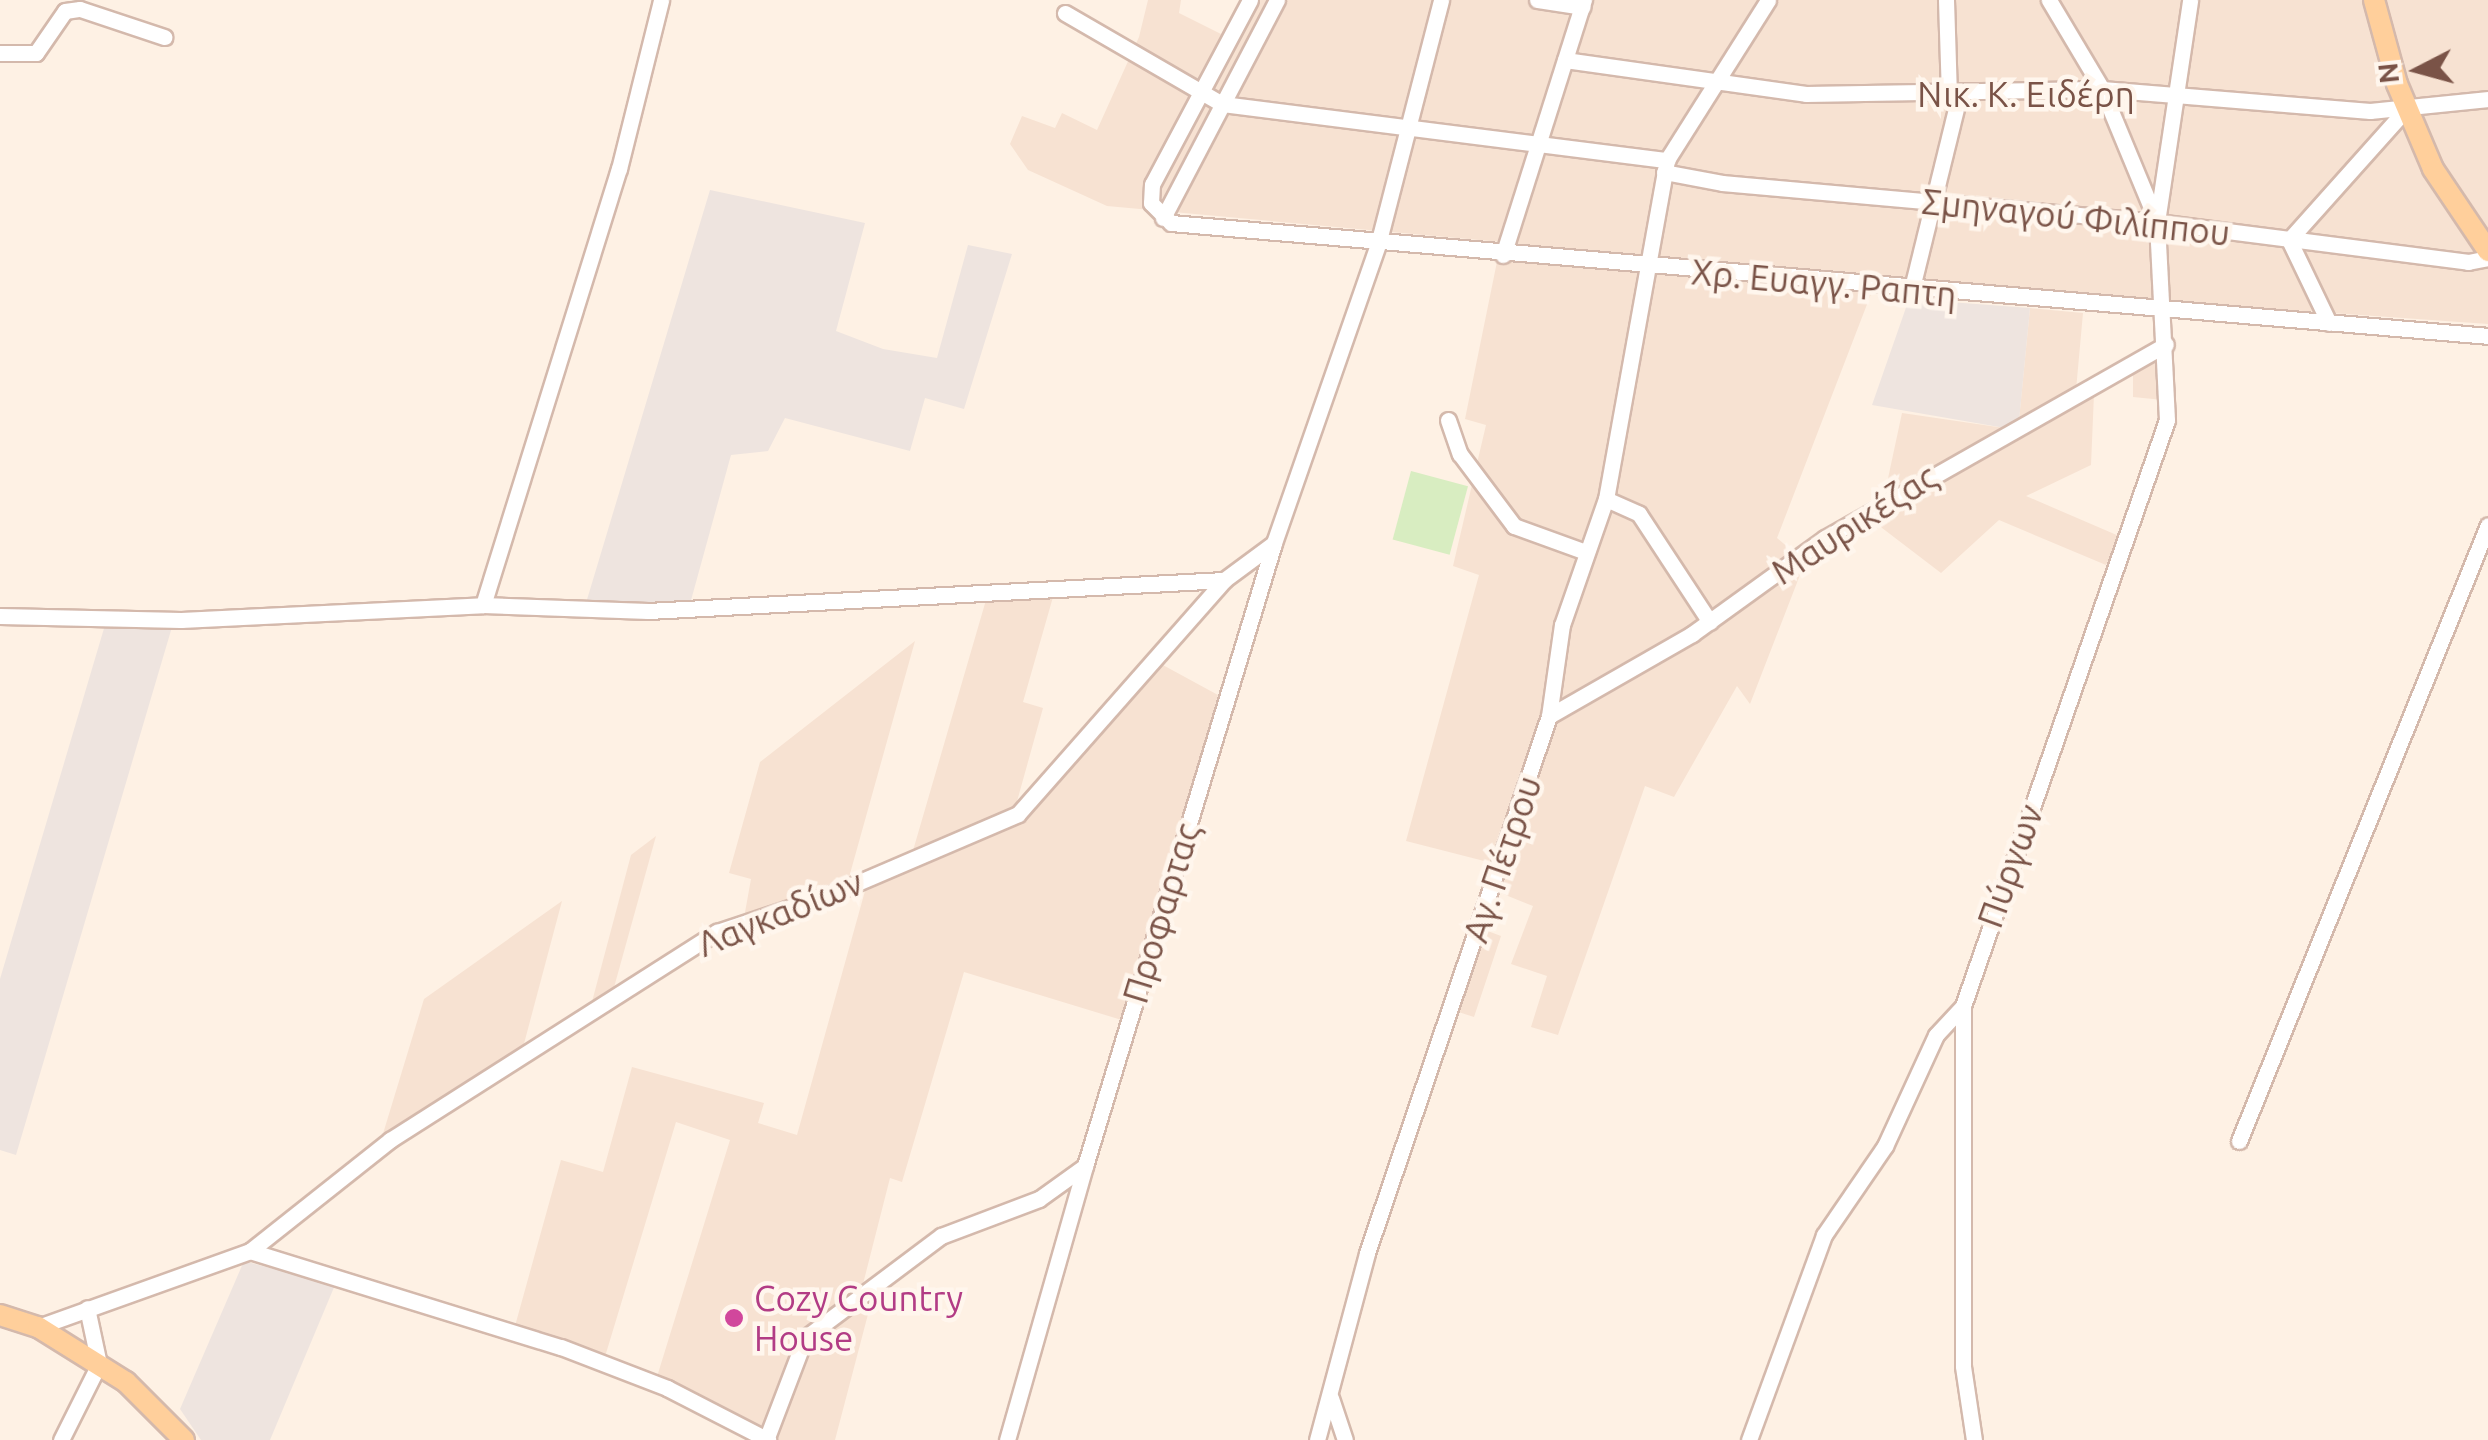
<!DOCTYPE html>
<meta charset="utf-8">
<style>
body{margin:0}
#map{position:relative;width:2488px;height:1440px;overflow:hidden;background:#fef1e4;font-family:Ubuntu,sans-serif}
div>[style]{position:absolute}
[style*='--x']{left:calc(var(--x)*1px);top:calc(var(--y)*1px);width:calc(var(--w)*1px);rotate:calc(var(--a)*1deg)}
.residential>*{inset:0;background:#f7e2d2}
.industrial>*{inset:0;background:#eee4df}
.green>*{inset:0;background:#d8edc1;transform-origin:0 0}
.roads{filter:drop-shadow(2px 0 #d4b9ac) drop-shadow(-2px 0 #d4b9ac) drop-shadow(0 2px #d4b9ac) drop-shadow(0 -2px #d4b9ac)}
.minor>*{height:15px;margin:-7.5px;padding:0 7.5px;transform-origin:7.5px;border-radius:7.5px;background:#fff}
.major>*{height:20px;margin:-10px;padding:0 10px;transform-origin:10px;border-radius:10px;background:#ffcf9b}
.dots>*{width:28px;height:28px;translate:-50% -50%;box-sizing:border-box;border:5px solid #fff6ed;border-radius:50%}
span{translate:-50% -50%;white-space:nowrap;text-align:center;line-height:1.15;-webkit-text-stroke:9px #fff6ed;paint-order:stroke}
.street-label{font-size:35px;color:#7a5347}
.hotel-label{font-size:35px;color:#b23c85}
.left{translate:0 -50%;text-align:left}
.north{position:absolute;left:2368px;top:20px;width:100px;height:100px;-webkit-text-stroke:8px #fff6ed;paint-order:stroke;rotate:264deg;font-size:28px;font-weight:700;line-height:40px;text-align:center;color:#7a5347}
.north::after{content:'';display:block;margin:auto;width:35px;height:45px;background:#7a5347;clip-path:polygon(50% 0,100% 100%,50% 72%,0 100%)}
</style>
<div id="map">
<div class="residential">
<i style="clip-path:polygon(1148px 0,1181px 0,1179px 13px,1221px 34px,1239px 0,2488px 0,2488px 324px,1876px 281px,1777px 538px,1805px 562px,1750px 704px,1737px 686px,1674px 797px,1645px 786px,1558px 1035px,1531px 1027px,1547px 976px,1511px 964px,1533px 906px,1498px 892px,1485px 930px,1501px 936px,1474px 1017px,1446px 1008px,1492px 863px,1406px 841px,1479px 575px,1453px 566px,1486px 425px,1465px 419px,1501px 242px,1107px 206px,1028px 170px,1010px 144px,1022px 116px,1055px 128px,1062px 113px,1097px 130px,1139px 37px)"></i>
<i style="clip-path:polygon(2030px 308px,2083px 313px,2075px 401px,2094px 394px,2091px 465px,2026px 496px,2119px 536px,2106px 565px,1999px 520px,1941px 573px,1869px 518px,1881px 511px,1902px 413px,2018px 430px)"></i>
<i style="clip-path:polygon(2160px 356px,2163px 400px,2133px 397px,2133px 370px)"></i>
<i style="clip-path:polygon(1053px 597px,1023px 702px,1043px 708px,1016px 805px,1031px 809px,1161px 664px,1218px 695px,1125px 1021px,964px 972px,902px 1182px,890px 1178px,863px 1284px,872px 1299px,835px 1440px,777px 1440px,656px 1380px,730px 1140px,676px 1122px,604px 1360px,515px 1326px,561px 1160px,603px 1172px,632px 1067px,764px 1103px,758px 1123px,797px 1135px,865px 891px,742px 929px,751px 879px,729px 873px,760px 762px,915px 641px,848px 881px,912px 854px,986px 600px)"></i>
<i style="clip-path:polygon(656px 836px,613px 991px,589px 1013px,631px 855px)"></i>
<i style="clip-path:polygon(562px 901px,521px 1055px,382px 1137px,424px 999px)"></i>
</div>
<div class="industrial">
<i style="clip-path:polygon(710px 190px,865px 223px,836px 331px,883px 349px,937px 358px,968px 245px,1012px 254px,964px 409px,925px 398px,910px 451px,785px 418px,768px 451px,731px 455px,690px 604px,586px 603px)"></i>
<i style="clip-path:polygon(1909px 299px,2030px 308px,2019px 421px,2005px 428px,1872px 405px)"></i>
<i style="clip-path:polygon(105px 625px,172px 627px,16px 1155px,0 1150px,0 979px)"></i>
<i style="clip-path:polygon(244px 1261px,335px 1285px,270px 1440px,201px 1440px,180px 1409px)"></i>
</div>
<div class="green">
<i style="left:1411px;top:471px;width:59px;height:71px;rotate:15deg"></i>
</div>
<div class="roads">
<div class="minor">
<i style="--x:1250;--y:0;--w:208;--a:118"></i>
<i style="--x:1152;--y:184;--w:19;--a:93"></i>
<i style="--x:1151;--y:203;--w:28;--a:45"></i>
<i style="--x:1171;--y:223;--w:1322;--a:4.9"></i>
<i style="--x:1537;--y:0;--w:46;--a:8.8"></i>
<i style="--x:1946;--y:0;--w:96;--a:88.2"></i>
<i style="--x:1065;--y:13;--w:181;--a:30.1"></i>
<i style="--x:1222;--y:104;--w:449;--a:7.2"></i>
<i style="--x:0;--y:53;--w:36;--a:0"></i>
<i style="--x:36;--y:53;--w:51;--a:-55.4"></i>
<i style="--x:65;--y:11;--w:15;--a:-8"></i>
<i style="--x:80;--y:9;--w:89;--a:18.4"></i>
<i style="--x:1565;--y:60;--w:243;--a:8"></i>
<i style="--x:1806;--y:94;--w:296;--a:-1"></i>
<i style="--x:2102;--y:89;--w:269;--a:4.7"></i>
<i style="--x:2370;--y:111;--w:119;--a:-5.8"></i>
<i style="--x:1664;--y:172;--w:59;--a:10.7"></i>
<i style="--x:1722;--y:183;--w:437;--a:5.1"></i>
<i style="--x:2157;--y:222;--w:314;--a:7.3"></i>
<i style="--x:2468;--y:262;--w:20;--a:-11"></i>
<i style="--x:1163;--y:218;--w:246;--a:-62.4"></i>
<i style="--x:2157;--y:222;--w:224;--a:-81.5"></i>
<i style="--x:1503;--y:255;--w:268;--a:-72.4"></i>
<i style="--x:1911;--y:292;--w:202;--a:-76.2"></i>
<i style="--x:2329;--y:323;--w:92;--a:-115.7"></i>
<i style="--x:2289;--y:240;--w:177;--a:-48.2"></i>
<i style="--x:1448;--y:420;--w:36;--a:71"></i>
<i style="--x:1460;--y:454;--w:90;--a:53.1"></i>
<i style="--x:1514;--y:526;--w:77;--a:19.9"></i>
<i style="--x:1606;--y:499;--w:36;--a:24"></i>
<i style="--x:1639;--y:514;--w:129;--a:56.7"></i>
<i style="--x:483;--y:605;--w:457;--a:-72.7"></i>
<i style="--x:619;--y:169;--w:174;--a:-76"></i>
<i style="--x:0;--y:616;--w:181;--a:1.3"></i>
<i style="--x:181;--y:620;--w:302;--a:-2.8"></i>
<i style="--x:483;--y:605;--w:165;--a:2.1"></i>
<i style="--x:648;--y:611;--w:577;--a:-3.08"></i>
<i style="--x:1549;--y:716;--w:165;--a:-29.8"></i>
<i style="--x:1692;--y:634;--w:164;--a:-35.8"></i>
<i style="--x:1825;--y:538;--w:392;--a:-29.6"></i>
<i style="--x:2239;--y:1141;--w:664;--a:-67.99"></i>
<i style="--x:250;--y:1251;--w:179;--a:-38.4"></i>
<i style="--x:390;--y:1140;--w:388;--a:-32.5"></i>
<i style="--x:717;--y:932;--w:123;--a:-18.4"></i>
<i style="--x:834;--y:893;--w:200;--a:-23.2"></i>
<i style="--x:1018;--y:814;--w:312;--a:-48.6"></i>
<i style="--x:1224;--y:580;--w:62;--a:-36.5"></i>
<i style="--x:38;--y:1327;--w:225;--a:-19.7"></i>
<i style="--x:250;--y:1251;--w:325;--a:17.2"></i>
<i style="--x:561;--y:1347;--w:114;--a:21.1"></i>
<i style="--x:667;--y:1388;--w:114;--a:27.2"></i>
<i style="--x:1331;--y:1398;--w:44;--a:71.6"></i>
<i style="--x:61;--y:1440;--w:85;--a:-63.4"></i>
<i style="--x:99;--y:1364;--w:57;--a:-102.1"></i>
<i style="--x:766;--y:1440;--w:109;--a:-69.1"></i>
<i style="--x:805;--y:1338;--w:170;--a:-36.9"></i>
<i style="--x:941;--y:1236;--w:105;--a:-20.7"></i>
<i style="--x:1039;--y:1199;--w:57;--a:-35.7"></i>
<i style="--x:1085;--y:1166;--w:651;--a:-73.12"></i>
<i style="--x:1274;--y:543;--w:317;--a:-70.8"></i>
<i style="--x:1378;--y:244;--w:252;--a:-75.5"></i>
<i style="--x:1007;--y:1440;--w:285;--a:-74.1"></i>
<i style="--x:1317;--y:1440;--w:194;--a:-75"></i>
<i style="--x:1367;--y:1253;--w:567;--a:-71.28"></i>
<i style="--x:1549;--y:716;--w:92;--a:-81.9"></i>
<i style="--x:1562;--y:625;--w:133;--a:-70.8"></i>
<i style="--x:1606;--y:499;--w:344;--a:-79.8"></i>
<i style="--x:1667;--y:160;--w:189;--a:-57.7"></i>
<i style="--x:1749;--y:1440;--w:218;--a:-69.9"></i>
<i style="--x:1824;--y:1235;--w:108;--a:-55.6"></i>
<i style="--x:1885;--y:1146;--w:122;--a:-65.3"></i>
<i style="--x:1936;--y:1035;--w:40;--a:-47"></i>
<i style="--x:1974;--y:1440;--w:75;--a:-98.5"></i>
<i style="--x:1963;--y:1366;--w:360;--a:-90"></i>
<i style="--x:1963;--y:1006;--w:620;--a:-70.81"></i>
<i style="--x:2167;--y:420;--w:198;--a:-92.9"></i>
<i style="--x:2157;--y:222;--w:144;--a:-112.5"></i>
<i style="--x:2102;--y:89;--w:104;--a:-120.8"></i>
</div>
<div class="major">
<i style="--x:2374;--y:0;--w:87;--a:74.7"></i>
<i style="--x:2397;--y:84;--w:92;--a:67"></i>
<i style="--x:2433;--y:169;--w:99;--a:56.1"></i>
<i style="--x:0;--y:1315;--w:40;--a:18"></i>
<i style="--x:38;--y:1327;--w:104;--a:32"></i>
<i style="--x:126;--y:1382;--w:82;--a:45"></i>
</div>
</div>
<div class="dots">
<i style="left:734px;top:1318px;background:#d1479c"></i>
</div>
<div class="street-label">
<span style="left:2026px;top:94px">Νικ. Κ. Ειδέρη</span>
<span style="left:2076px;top:217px;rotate:6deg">Σμηναγού Φιλίππου</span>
<span style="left:1824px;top:283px;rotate:5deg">Χρ. Ευαγγ. Ραπτη</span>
<span style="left:1854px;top:524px;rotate:-33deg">Μαυρικέζας</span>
<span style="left:1502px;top:859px;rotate:-71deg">Αγ. Πέτρου</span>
<span style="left:2010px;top:866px;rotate:-70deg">Πύργων</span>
<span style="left:780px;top:913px;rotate:-22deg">Λαγκαδίων</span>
<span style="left:1161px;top:913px;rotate:-73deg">Προφαρτας</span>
</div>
<div class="hotel-label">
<span class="left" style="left:754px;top:1318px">Cozy Country<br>House</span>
</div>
<div class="north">N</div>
</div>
